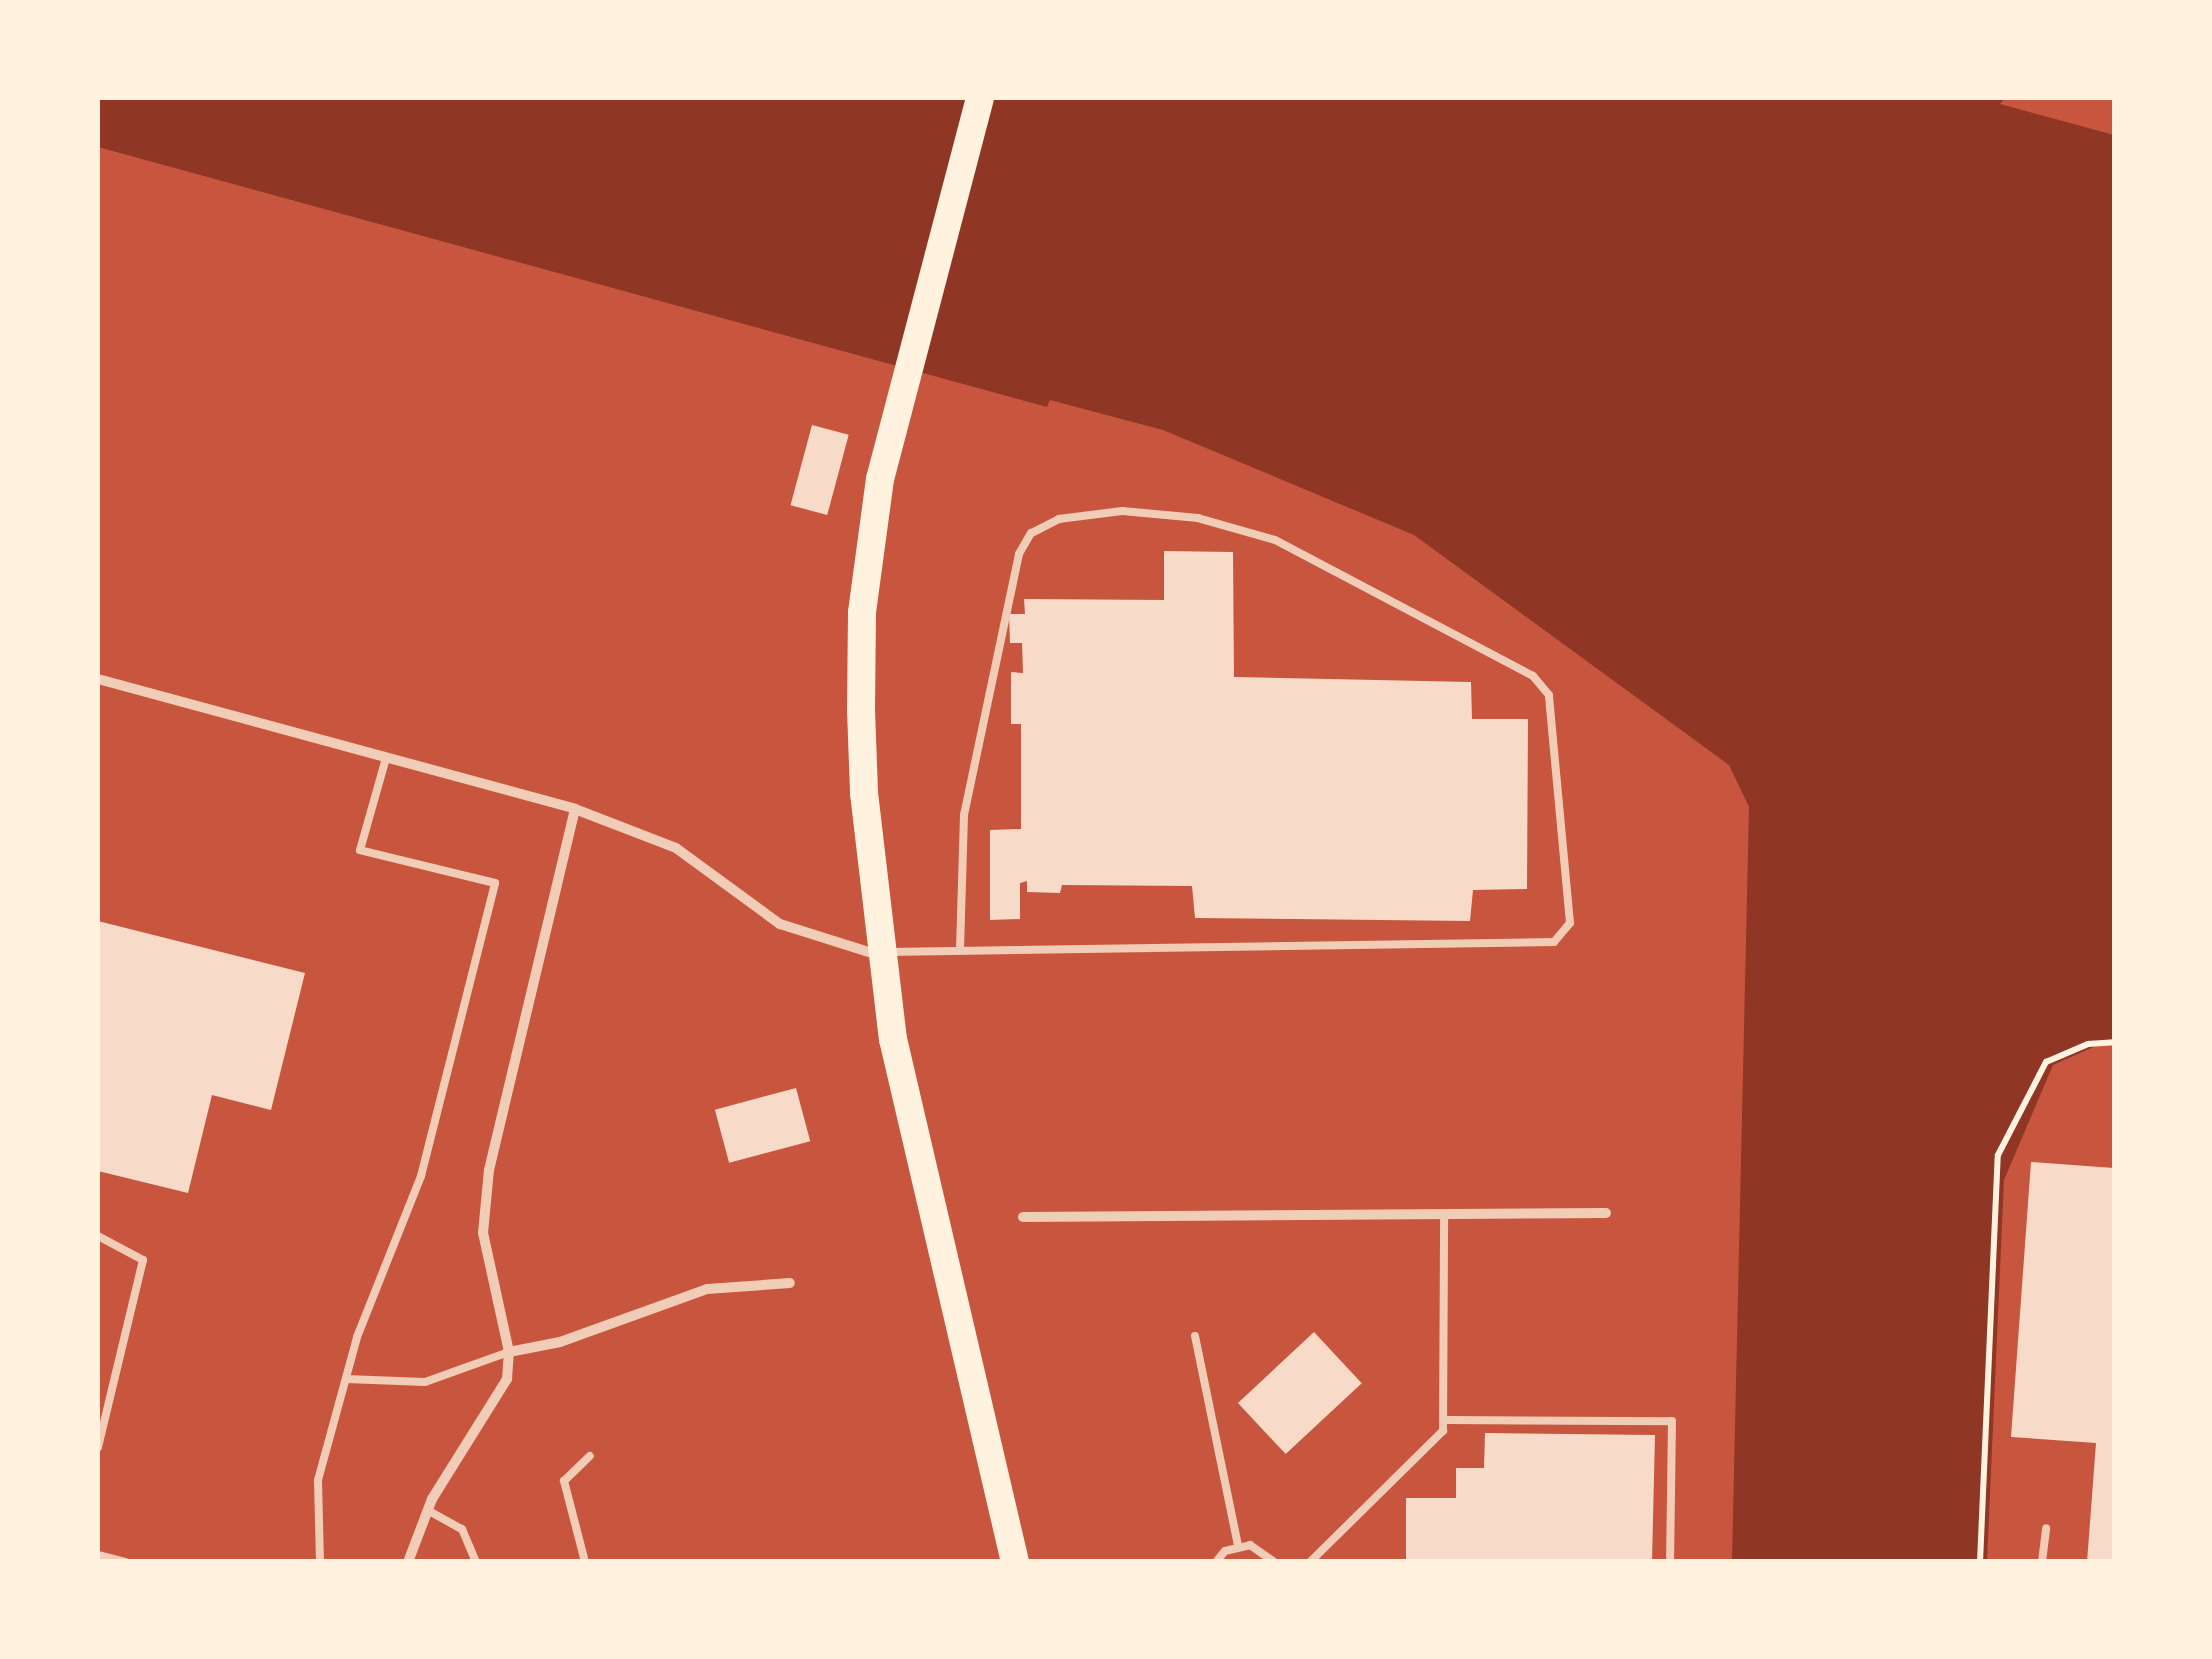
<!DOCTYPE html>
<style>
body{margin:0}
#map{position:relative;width:2212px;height:1659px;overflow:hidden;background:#c8553d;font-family:"Archivo Narrow",sans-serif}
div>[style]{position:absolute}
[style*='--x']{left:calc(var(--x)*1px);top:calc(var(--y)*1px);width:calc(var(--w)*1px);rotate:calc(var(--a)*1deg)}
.water>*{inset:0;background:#8f3625}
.building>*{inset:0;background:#f7dbc8;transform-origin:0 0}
.path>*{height:6px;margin:-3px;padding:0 3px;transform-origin:3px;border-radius:3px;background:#fff3e0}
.service>*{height:8px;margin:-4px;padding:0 4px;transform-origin:4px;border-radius:4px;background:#f1ccb7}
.minor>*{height:10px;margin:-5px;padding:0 5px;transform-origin:5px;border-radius:5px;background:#f1ccb7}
.trunk>*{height:28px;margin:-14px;padding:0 14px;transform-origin:14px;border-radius:14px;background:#fff3e0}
span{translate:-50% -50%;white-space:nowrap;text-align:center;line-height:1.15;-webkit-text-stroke:8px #fff3e0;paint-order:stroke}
.frame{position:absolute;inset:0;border:100px solid #fff3e0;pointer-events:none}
</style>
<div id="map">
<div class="water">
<i style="clip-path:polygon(98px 98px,2005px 98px,2000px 104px,2114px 135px,2114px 1038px,2053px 1065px,2004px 1180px,1987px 1561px,1732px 1561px,1749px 807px,1729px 765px,1414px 535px,1163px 430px,1050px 400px,1047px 407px,98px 147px)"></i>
</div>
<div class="building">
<i style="left:812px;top:425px;width:38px;height:83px;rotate:15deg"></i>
<i style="clip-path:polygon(1164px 551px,1233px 552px,1234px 677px,1471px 682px,1472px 719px,1528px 719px,1527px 889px,1473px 890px,1470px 921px,1195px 918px,1192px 886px,1062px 885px,1060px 893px,1027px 892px,1027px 881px,1020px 883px,1020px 919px,990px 920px,990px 830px,1021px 829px,1021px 724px,1011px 724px,1011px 672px,1023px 673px,1022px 643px,1010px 643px,1009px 614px,1025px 614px,1024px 599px,1164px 600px)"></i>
<i style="clip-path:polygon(98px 921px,305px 973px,271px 1110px,212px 1095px,188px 1193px,98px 1171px)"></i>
<i style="left:796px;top:1088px;width:55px;height:84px;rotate:75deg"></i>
<i style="clip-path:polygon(2031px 1162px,2114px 1168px,2114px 1562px,2087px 1562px,2096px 1443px,2011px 1437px)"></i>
<i style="left:1314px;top:1332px;width:70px;height:104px;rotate:47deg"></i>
<i style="clip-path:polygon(1485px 1433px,1655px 1435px,1652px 1562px,1406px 1562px,1406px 1498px,1456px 1498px,1456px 1468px,1484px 1468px)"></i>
</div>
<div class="path">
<i style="--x:1980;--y:1562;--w:407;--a:-87.5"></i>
<i style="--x:1998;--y:1155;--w:105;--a:-62.7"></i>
<i style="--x:2046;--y:1062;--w:46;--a:-23.2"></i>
<i style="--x:2088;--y:1044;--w:26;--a:-4"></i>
</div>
<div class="service">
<i style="--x:888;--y:952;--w:666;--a:-0.86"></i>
<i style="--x:1554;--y:942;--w:25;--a:-50"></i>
<i style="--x:1570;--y:923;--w:229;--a:-95.3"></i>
<i style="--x:1549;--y:695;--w:25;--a:-130"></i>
<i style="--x:1533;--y:676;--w:292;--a:-152.2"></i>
<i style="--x:1275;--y:540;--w:80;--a:-164.1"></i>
<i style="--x:1198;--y:518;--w:76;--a:-174.7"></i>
<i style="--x:1122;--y:511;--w:64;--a:172.8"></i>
<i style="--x:1059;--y:519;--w:31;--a:153"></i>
<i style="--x:1031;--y:533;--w:24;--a:120"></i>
<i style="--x:1019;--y:554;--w:267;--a:101.9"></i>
<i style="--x:964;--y:815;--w:134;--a:91.7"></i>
<i style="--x:98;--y:1236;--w:51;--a:28.1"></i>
<i style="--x:143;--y:1260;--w:193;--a:103.5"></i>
<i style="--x:1195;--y:1336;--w:214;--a:78.4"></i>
<i style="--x:346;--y:1379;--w:79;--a:2.2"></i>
<i style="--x:425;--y:1382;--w:89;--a:-19.7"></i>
<i style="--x:1446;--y:1420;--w:226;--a:0.3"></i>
<i style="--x:1672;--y:1421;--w:141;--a:90.8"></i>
<i style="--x:429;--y:1511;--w:38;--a:29"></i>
<i style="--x:462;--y:1529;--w:36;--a:67"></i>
<i style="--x:98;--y:1555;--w:29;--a:14"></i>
<i style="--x:320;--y:1562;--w:82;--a:-91.4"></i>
<i style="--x:318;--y:1480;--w:148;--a:-74.7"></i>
<i style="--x:357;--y:1337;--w:173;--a:-68.3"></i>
<i style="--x:421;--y:1176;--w:302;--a:-75.8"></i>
<i style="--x:495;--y:883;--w:139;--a:-166.3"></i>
<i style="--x:360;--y:850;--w:96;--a:-74.2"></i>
<i style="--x:585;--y:1562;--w:84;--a:-104.5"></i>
<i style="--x:564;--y:1481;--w:36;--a:-44"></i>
<i style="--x:1216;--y:1562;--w:14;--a:-51"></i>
<i style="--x:1225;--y:1551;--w:26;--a:-13"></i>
<i style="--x:1250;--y:1545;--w:29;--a:35"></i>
<i style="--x:1310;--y:1562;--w:187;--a:-44.6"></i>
<i style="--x:1443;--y:1431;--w:217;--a:-89.7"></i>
<i style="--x:2042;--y:1562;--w:34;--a:-83"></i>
</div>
<div class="minor">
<i style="--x:98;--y:679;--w:494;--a:15.2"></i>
<i style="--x:575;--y:809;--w:108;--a:21.1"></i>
<i style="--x:676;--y:848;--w:129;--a:36.2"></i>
<i style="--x:780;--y:924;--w:93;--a:17.5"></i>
<i style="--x:1023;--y:1217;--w:583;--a:-0.39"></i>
<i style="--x:509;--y:1352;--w:122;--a:-102.3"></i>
<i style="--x:483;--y:1233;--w:63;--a:-84.6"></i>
<i style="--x:489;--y:1170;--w:371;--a:-76.6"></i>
<i style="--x:408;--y:1562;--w:67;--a:-69.1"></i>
<i style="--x:432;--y:1499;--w:142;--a:-58"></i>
<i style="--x:507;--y:1379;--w:27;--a:-86"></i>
<i style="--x:509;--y:1352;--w:52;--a:-11.1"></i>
<i style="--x:560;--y:1342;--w:156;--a:-19.8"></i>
<i style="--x:707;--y:1289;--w:83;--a:-4.1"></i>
</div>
<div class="trunk">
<i style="--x:980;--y:98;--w:394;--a:104.7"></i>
<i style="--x:880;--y:479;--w:135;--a:97.7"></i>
<i style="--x:862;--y:613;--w:97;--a:90.6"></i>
<i style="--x:861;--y:710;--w:83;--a:87.9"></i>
<i style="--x:864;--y:793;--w:248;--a:83.3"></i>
<i style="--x:893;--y:1039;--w:537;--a:76.87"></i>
</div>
<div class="frame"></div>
</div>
